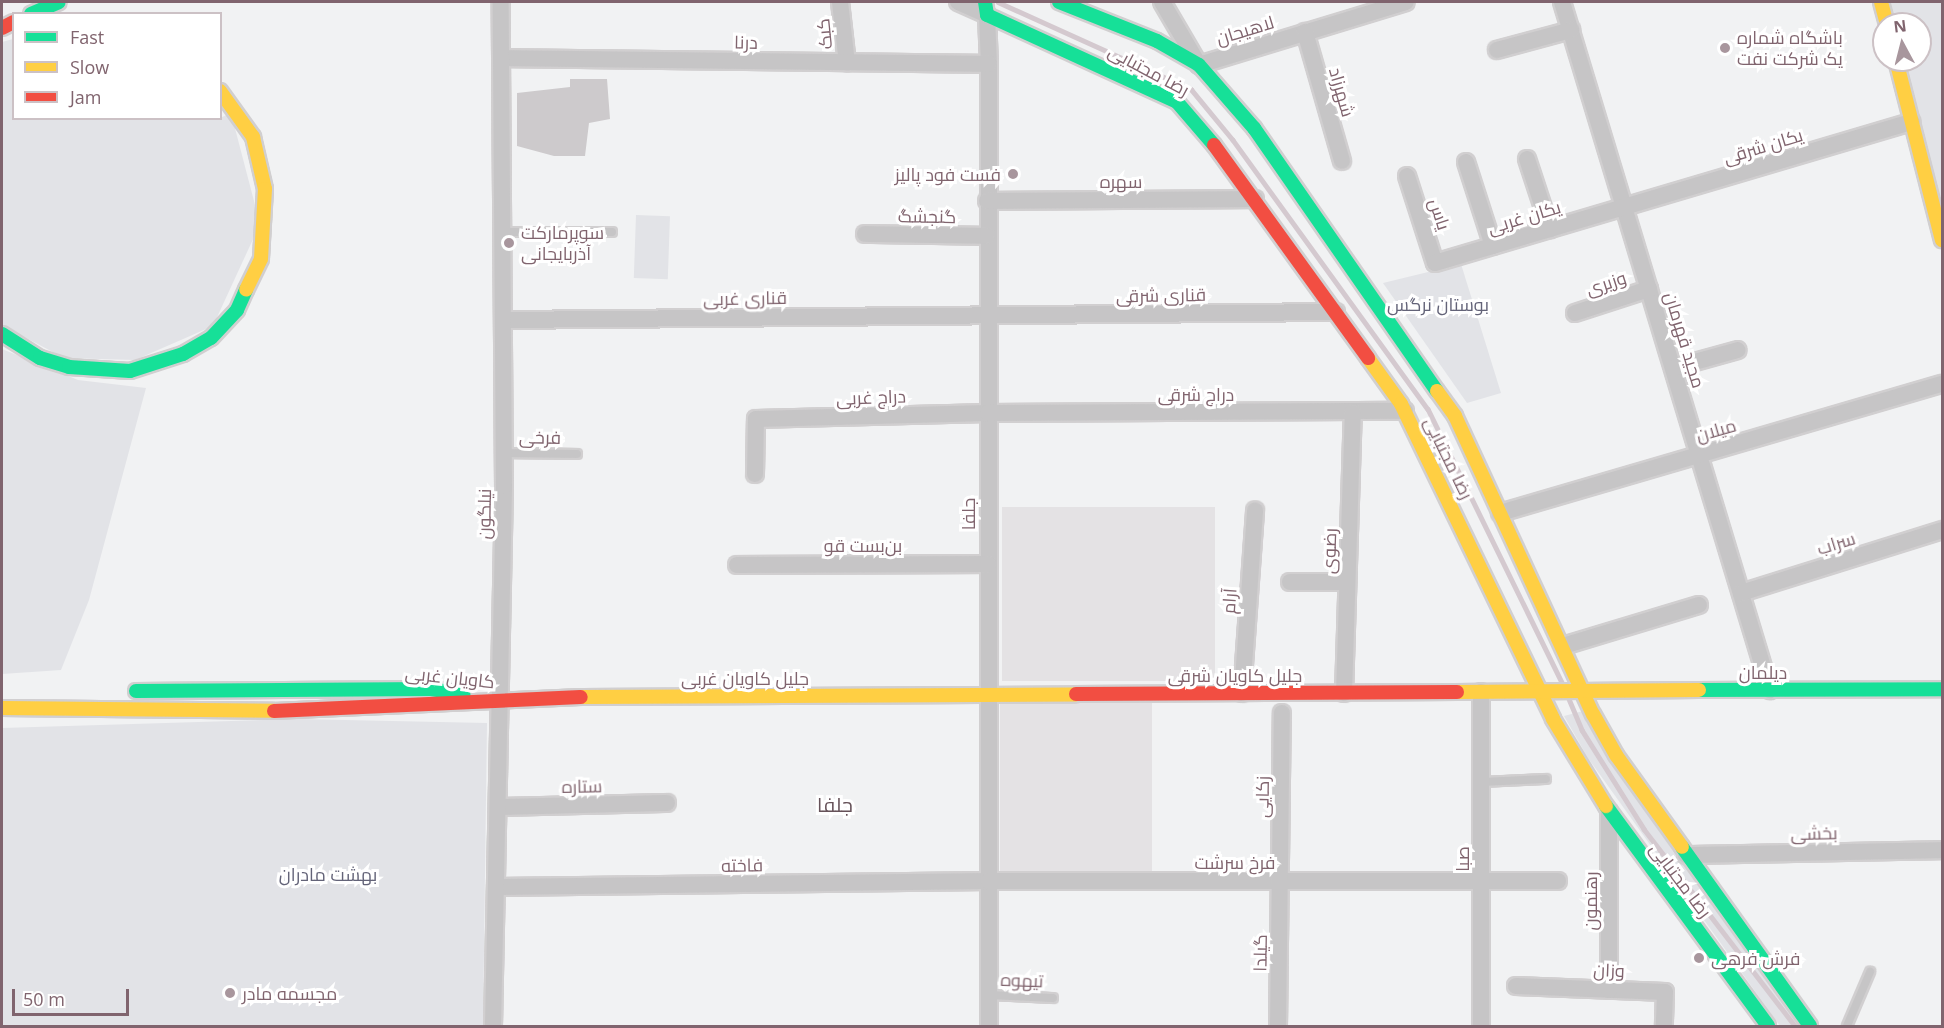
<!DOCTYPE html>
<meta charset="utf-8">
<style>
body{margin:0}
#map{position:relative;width:1944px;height:1028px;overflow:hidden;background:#f1f2f3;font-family:"Open Sans",Cairo,sans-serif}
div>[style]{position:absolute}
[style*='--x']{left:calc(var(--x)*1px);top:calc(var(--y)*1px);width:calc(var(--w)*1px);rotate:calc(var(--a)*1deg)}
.built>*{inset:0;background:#e4e2e4;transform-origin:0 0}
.green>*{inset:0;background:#e2e3e7;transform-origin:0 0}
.stream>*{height:4.5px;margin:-2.25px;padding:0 2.25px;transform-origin:2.25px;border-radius:2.25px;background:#d4c9cf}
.building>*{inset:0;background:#cdcacc}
.roads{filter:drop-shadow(2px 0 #d1cfd0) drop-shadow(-2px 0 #d1cfd0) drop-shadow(0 2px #d1cfd0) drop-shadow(0 -2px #d1cfd0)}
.lane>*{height:8px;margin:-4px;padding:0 4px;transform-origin:4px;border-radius:4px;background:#c6c5c6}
.street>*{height:16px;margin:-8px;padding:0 8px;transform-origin:8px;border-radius:8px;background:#c6c5c6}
.fast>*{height:14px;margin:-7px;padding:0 7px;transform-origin:7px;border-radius:7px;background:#16e098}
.slow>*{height:14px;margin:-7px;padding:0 7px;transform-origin:7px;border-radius:7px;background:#ffcf43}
.jam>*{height:14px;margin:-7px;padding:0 7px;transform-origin:7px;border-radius:7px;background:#f24e42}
.dots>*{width:16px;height:16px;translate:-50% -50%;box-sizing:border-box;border:3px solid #fff;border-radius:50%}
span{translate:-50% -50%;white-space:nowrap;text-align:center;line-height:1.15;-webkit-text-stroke:6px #fff;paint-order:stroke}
.street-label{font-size:18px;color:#80646e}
.poi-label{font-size:18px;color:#80646e}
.left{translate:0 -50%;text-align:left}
.right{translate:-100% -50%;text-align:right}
.park-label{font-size:18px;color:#636378}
.neighbourhood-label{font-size:20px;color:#665259}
.frame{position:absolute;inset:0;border:3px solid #80646e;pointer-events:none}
.legend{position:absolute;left:12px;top:12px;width:210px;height:108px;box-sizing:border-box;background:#fff;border:2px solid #ccc1c5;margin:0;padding:8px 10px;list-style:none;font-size:18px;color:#80646e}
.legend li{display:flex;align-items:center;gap:12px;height:30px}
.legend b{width:30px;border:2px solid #ccc1c5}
.north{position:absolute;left:1872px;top:12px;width:60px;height:60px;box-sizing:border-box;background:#fff;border:2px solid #ccc1c5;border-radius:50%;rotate:353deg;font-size:16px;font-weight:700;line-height:24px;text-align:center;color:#80646e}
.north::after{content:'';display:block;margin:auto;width:21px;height:27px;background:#a8969d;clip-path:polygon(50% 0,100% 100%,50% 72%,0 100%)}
.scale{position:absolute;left:12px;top:989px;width:117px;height:27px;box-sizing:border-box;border:3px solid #80646e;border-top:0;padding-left:8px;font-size:18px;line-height:21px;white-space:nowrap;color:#80646e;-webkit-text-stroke:4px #fff;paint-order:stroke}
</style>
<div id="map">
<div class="built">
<i style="left:1215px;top:507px;width:174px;height:213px;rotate:90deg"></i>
<i style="left:1000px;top:703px;width:152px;height:170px"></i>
</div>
<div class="green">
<i style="clip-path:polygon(1889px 2px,1942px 2px,1942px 213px,1904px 60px,1920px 60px,1920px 24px,1895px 24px)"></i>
<i style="clip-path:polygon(13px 39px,14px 118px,220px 118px,231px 113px,260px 224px,213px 326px,135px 360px,64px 358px,2px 325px,2px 42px)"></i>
<i style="left:636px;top:215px;width:34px;height:63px;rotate:2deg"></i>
<i style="clip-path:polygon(1461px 264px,1501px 393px,1467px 403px,1383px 283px)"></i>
<i style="clip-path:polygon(2px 349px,78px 380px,146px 388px,89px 600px,61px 670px,2px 674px)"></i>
<i style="clip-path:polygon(1583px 711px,1801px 1026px,1780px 1026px,1588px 758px,1564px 716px)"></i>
<i style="clip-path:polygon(298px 719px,487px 723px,483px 1026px,2px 1026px,2px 728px)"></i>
</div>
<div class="stream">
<i style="--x:998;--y:2;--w:212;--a:24.3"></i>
<i style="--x:1191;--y:89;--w:66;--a:50.5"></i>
<i style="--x:1233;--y:140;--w:332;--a:54.1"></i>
<i style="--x:1428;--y:409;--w:305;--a:63.9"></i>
<i style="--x:1569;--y:699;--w:34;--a:67"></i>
<i style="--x:1582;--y:730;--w:117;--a:57.9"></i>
<i style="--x:1644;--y:829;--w:248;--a:52.5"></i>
</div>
<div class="building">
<i style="clip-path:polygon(570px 79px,607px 79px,610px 119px,589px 123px,585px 156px,554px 156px,517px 146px,517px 93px,570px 87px)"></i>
</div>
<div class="roads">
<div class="lane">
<i style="--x:502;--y:232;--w:110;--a:0"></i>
<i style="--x:503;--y:453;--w:74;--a:0.8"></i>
<i style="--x:1481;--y:782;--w:65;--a:-2.6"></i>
<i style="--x:989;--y:995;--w:64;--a:2.7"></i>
<i style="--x:1847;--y:1026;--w:59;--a:-66.9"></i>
</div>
<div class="street">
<i style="--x:840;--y:2;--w:61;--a:83.5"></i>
<i style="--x:958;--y:2;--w:32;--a:24"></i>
<i style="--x:987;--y:15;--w:49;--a:87.7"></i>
<i style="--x:989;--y:64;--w:962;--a:90"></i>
<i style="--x:1162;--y:2;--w:73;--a:59.6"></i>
<i style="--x:1199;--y:65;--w:216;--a:-16.9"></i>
<i style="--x:1562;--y:2;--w:719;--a:73.18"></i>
<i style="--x:1305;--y:32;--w:134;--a:74"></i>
<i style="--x:1497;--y:50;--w:77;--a:-15.1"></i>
<i style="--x:502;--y:58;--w:487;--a:0.7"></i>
<i style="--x:1527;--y:159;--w:74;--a:71.8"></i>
<i style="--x:1466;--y:162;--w:88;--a:72.2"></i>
<i style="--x:1407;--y:176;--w:91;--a:72.2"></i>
<i style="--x:1435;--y:263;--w:497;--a:-16.5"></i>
<i style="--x:987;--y:201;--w:268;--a:-0.4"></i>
<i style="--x:865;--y:234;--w:122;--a:0.9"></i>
<i style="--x:1575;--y:313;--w:78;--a:-18"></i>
<i style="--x:503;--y:320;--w:833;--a:-0.55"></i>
<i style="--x:1673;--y:368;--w:67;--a:-15.5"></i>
<i style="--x:755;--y:474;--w:55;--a:-89"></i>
<i style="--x:756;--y:419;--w:232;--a:-1.5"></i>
<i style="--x:988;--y:413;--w:417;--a:-0.3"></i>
<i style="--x:1500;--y:513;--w:460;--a:-16.3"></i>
<i style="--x:737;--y:565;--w:251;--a:-0.2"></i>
<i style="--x:1290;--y:582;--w:57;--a:0"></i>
<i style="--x:1741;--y:593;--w:211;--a:-17.4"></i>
<i style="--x:1563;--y:646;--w:142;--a:-16.8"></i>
<i style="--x:1242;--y:693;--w:183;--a:-85.9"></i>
<i style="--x:1344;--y:693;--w:281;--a:-88.2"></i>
<i style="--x:498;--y:807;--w:169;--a:-1.4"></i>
<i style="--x:1686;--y:855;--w:256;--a:-1.1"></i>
<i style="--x:496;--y:887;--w:493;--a:-0.7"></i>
<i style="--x:989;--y:881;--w:569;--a:0"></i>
<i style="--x:1516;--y:986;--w:149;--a:2.3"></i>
<i style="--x:1665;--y:992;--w:34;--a:92"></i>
<i style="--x:1609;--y:990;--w:178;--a:-90"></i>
<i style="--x:493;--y:1026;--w:540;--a:-88.83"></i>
<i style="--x:504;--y:486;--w:484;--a:-90.4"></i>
<i style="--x:1278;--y:1026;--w:313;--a:-89.3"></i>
<i style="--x:1481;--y:1026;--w:334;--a:-90"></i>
</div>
<div class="fast">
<i style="--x:985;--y:2;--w:13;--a:81"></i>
<i style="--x:987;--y:15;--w:209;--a:24.6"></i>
<i style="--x:1177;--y:102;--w:57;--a:49.3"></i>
<i style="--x:1059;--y:2;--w:105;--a:21.7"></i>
<i style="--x:1157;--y:41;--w:48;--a:29.7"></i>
<i style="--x:1199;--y:65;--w:84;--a:48.9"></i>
<i style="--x:1254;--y:128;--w:320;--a:55.2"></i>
<i style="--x:31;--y:14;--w:30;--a:-23"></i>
<i style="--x:2;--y:334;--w:45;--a:32.3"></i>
<i style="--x:40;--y:358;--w:30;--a:17"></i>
<i style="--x:69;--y:367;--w:61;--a:3.8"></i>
<i style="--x:130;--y:371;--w:56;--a:-17.8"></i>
<i style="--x:183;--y:354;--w:32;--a:-30"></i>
<i style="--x:211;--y:338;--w:38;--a:-47"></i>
<i style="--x:237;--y:310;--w:22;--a:-66"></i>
<i style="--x:1699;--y:690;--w:243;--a:-0.2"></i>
<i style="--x:136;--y:691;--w:295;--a:-0.4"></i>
<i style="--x:431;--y:689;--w:33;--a:9"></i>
<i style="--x:1606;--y:806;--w:273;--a:53.6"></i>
<i style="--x:1682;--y:847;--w:220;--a:54.4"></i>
</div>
<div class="slow">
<i style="--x:1881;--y:2;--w:23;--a:75"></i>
<i style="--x:1896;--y:60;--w:186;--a:75.7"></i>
<i style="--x:220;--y:91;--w:57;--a:54.3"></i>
<i style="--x:253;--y:137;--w:53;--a:77"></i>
<i style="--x:265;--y:189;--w:70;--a:93.3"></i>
<i style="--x:261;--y:259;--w:34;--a:116"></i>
<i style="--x:1368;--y:358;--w:57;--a:54.3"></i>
<i style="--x:1401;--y:404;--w:350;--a:64.2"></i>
<i style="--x:1553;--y:719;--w:102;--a:58.7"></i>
<i style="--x:1437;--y:391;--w:31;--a:54"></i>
<i style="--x:1455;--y:416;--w:328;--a:65.2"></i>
<i style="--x:1593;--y:714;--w:47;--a:60.7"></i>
<i style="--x:1616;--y:755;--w:113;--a:54.3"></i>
<i style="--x:1457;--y:692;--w:242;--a:-0.5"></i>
<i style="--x:581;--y:697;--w:495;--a:-0.3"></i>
<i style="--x:2;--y:708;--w:272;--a:0.6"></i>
</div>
<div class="jam">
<i style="--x:2;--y:28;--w:13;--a:-27"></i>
<i style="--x:1214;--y:145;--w:263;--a:54.1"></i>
<i style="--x:1076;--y:694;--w:381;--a:-0.3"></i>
<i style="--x:274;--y:711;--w:307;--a:-2.6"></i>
</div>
</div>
<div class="dots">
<i style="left:1725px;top:48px;background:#a8969d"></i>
<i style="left:1013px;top:174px;background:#a8969d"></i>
<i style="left:509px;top:243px;background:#a8969d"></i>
<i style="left:1699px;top:958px;background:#a8969d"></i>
<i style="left:230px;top:993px;background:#a8969d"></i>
</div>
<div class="street-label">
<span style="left:1245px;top:30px;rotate:-17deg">لاهیجان</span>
<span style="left:824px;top:34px;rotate:-96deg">کبک</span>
<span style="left:746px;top:42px;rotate:1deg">درنا</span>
<span style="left:1149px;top:70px;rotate:28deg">رضا مجتبایی</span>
<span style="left:1342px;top:92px;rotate:74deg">شهرزاد</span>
<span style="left:1763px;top:146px;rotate:-17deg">یکان شرقی</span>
<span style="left:1121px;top:181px">سهره</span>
<span style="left:1440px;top:214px;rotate:72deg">یاس</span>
<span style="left:927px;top:216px;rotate:1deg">گنجشگ</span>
<span style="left:1524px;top:217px;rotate:-17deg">یکان غربی</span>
<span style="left:1606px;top:283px;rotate:-18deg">وزیری</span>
<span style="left:1161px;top:295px;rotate:-1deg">قناری شرقی</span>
<span style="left:745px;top:298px;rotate:-1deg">قناری غربی</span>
<span style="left:1685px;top:340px;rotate:73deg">مجید قهرمان</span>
<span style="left:1196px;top:394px">دراج شرقی</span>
<span style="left:871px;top:397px;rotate:-2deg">دراج غربی</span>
<span style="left:1716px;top:430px;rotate:-16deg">میلان</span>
<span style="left:540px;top:437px;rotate:1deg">فرخی</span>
<span style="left:1449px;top:458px;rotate:64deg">رضا مجتبایی</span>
<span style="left:484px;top:514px;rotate:-89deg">نیلگون</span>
<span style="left:968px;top:514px;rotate:-90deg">جلفا</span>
<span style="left:1836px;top:543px;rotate:-17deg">سراب</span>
<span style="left:863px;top:545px">بن‌بست قو</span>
<span style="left:1329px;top:551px;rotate:-88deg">رضوی</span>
<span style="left:1229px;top:601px;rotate:-86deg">آرام</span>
<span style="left:1763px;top:672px">دیلمان</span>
<span style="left:1235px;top:675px">جلیل کاویان شرقی</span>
<span style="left:450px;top:677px;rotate:6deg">کاویان غربی</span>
<span style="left:745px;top:678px">جلیل کاویان غربی</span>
<span style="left:582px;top:786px;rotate:-1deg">ستاره</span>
<span style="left:1262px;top:797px;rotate:-89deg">زکایی</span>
<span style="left:1814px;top:833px;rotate:-1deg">بخشی</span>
<span style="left:1462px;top:859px;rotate:-90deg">صبا</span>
<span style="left:1235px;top:862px">فرخ سرشت</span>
<span style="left:742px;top:865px;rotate:-1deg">فاخته</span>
<span style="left:1681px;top:880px;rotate:53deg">رضا مجتبایی</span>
<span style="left:1590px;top:901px;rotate:-90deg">رهنمون</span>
<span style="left:1260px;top:953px;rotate:-89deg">گیلدا</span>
<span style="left:1609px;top:970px;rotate:2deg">وزان</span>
<span style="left:1022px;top:980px;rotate:2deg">تیهوه</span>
</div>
<div class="poi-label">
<span class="left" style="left:1737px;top:48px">باشگاه شماره<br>یک شرکت نفت</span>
<span class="right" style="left:1001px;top:174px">فست فود پالیز</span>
<span class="left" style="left:521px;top:243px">سوپرمارکت<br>آذربایجانی</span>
<span class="left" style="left:1711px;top:958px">فرش فرهی</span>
<span class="left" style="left:242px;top:993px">مجسمه مادر</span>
</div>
<div class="park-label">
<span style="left:1438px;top:304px">بوستان نرگس</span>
<span style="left:328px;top:874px">بهشت مادران</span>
</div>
<div class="neighbourhood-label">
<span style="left:835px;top:804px">جلفا</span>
</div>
<div class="frame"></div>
<ul class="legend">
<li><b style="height:8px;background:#16e098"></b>Fast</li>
<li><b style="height:8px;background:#ffcf43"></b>Slow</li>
<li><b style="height:8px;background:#f24e42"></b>Jam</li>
</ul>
<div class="north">N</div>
<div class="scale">50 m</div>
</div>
